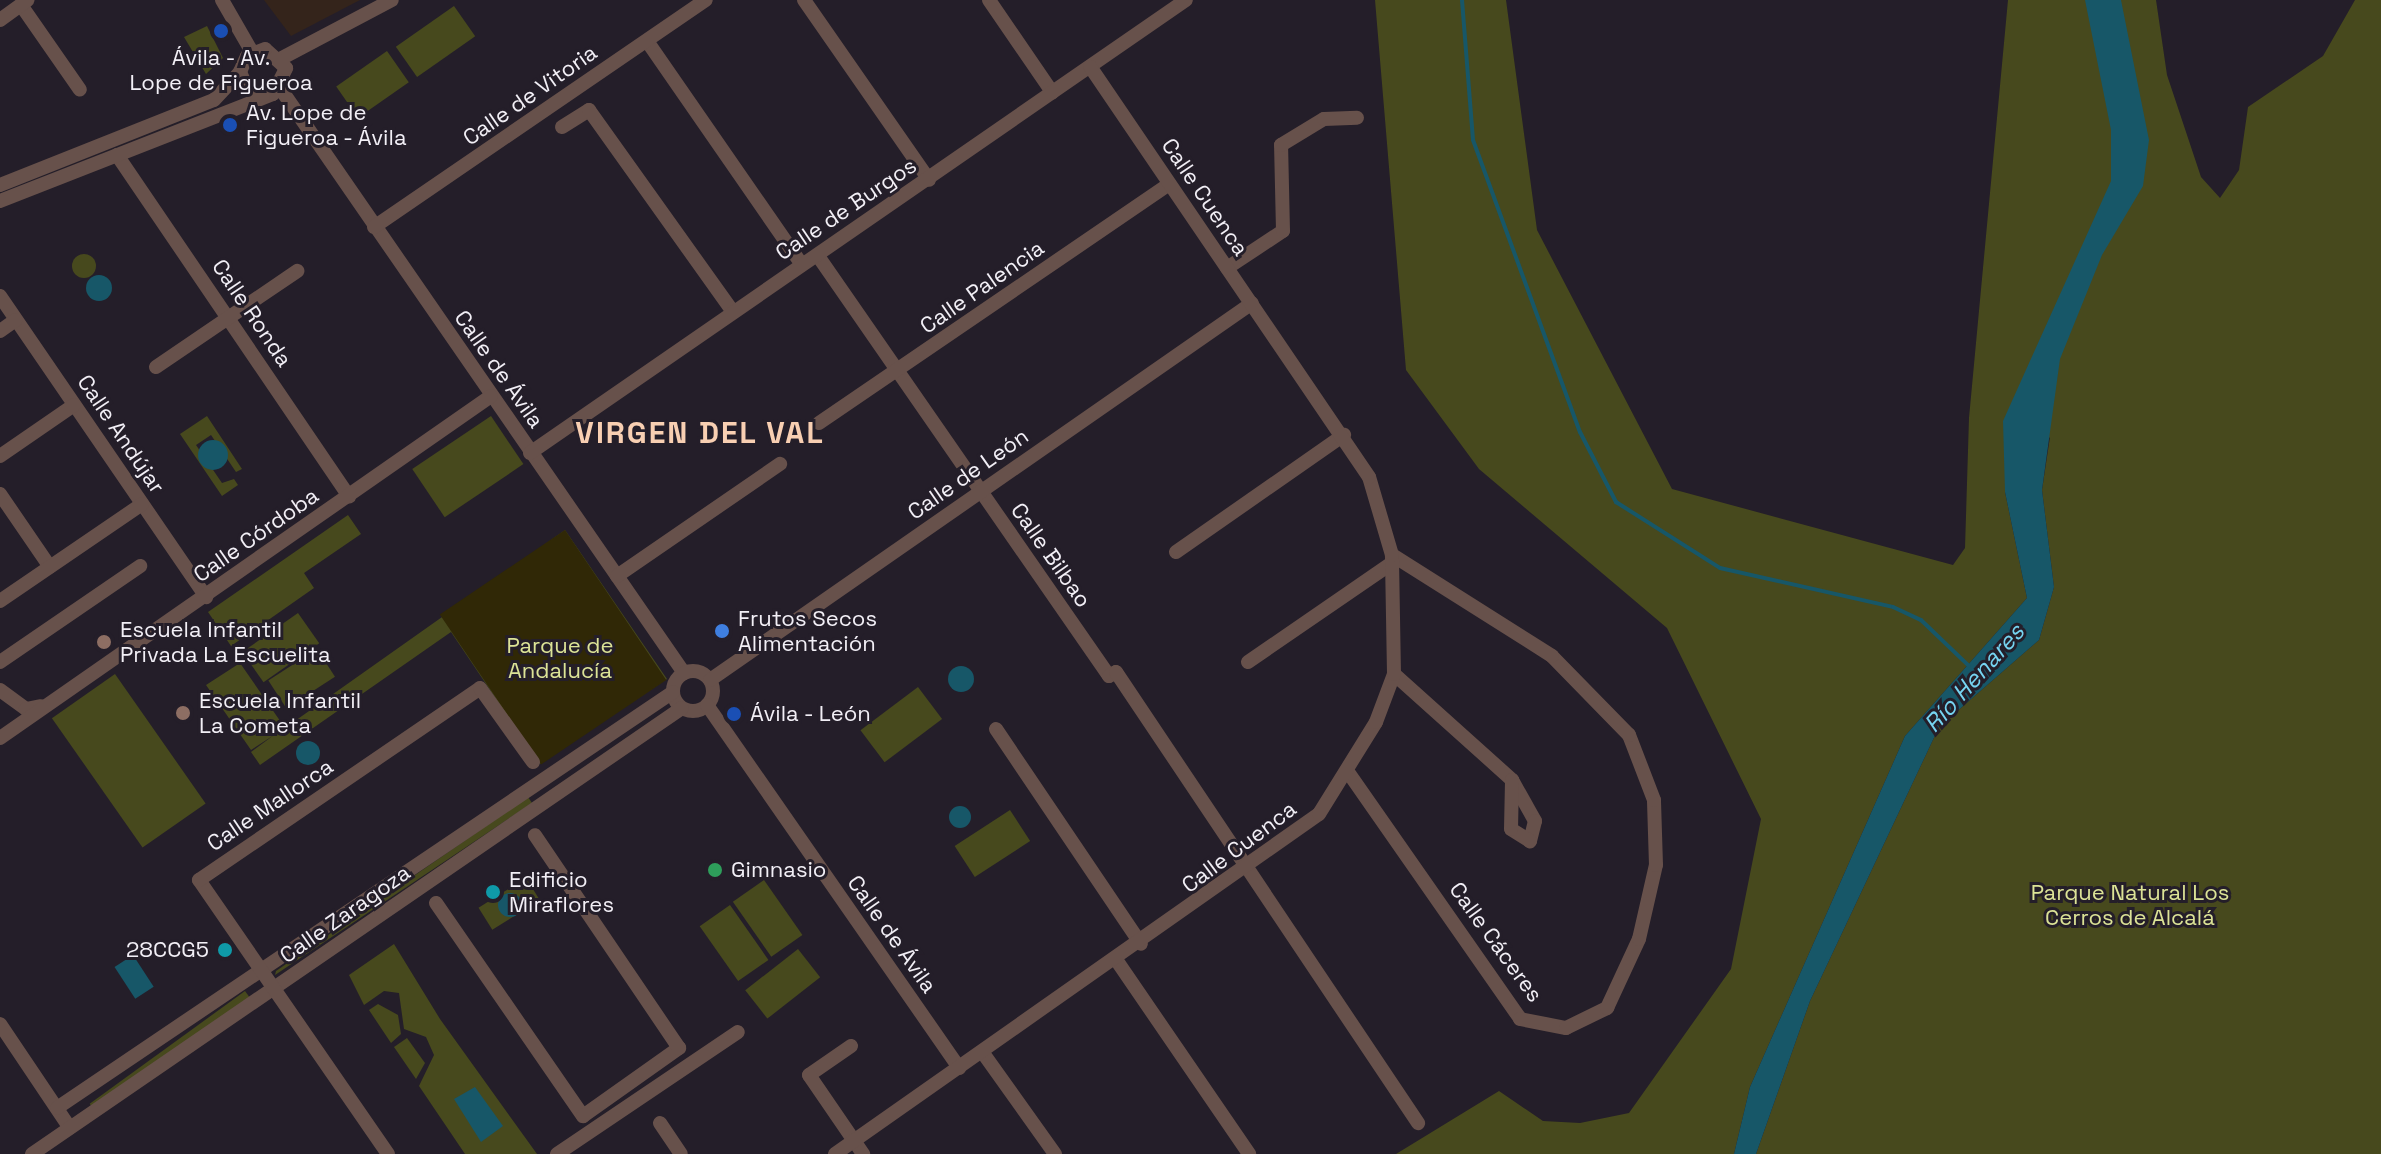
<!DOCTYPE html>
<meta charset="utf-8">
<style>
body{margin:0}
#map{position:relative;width:2381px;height:1154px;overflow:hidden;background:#241e29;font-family:"Space Grotesk",sans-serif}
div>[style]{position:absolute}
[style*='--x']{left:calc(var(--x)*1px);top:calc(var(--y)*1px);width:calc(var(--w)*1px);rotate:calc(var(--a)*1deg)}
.industrial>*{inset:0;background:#34241b}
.green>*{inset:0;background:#47491d;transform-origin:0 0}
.round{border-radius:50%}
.sand>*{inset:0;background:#302806;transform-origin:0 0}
.water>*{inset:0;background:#175768;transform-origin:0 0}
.stream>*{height:4px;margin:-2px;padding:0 2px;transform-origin:2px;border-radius:2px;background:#175768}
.minor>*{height:14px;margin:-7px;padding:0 7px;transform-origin:7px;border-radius:7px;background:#67514b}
.minor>.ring{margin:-7px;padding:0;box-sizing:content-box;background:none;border:14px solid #67514b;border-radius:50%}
.dots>*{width:22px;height:22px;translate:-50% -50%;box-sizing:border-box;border:4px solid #241e29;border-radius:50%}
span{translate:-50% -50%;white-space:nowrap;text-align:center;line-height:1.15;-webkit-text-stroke:6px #241e29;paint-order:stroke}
.poi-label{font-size:22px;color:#f2eff6}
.left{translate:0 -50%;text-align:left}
.right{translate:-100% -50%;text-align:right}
.street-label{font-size:22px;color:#f2eff6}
.park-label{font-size:22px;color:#dce396}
.water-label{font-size:24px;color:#76d4f1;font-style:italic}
.district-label{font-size:30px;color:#f8cfb2;font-weight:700;letter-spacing:2px}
</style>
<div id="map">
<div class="industrial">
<i style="clip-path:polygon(264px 0,360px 0,291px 36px)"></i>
</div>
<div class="green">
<i style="clip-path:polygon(1375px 0,1506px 0,1537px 230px,1672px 489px,1953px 565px,1965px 548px,1969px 418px,2008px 0,2156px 0,2167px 75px,2201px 177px,2220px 198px,2239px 170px,2248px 107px,2323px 56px,2355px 0,2381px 0,2381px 1154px,1756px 1154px,1810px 1001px,1939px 727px,2039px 640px,2054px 587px,2042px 490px,2050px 437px,2005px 492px,2027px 598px,1905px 736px,1750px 1087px,1734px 1154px,1396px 1154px,1499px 1091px,1543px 1121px,1580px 1123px,1629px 1113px,1731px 969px,1761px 819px,1667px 628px,1479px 469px,1406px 370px)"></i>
<i style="left:454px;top:6px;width:37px;height:71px;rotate:55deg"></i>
<i style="clip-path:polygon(207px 26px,223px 58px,206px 74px,184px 37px)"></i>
<i style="left:387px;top:51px;width:38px;height:62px;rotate:55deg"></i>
<i class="round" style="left:72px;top:254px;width:24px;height:24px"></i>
<i style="clip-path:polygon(207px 416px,242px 469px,236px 472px,211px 435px,196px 445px,222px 483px,234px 479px,238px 485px,222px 496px,180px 434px)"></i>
<i style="left:491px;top:416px;width:58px;height:95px;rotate:56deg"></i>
<i style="clip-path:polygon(348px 515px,361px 534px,304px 573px,314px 588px,231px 646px,208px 612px)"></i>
<i style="clip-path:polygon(565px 530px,667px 679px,540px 764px,451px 632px,260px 765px,251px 752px,274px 735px,251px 750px,206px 685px,240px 663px,285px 728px)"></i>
<i style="left:298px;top:613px;width:37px;height:68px;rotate:55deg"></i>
<i style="left:317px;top:649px;width:33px;height:58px;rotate:57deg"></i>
<i style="left:115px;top:674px;width:158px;height:77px;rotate:55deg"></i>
<i style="left:918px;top:687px;width:40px;height:72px;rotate:53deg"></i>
<i style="clip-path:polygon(528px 797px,532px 803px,275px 975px,276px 971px)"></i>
<i style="left:1010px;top:810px;width:37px;height:66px;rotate:57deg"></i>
<i style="left:526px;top:878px;width:26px;height:56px;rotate:58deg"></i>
<i style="left:764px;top:880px;width:67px;height:38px;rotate:55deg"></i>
<i style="left:730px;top:905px;width:67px;height:37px;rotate:55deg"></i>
<i style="clip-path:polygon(394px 944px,440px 1019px,537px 1154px,465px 1154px,419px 1086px,434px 1055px,426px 1037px,404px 1029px,399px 993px,384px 991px,364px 1005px,349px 975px)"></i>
<i style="left:798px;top:949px;width:36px;height:67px;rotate:52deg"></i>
<i style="left:245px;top:991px;width:9px;height:192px;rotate:54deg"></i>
<i style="clip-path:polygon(378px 1004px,398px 1015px,401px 1034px,391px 1043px,369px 1010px)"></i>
<i style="clip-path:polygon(407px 1038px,425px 1063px,416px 1079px,394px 1047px)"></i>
</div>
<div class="sand">
<i style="left:565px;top:530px;width:181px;height:151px;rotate:56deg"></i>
</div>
<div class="water">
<i style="clip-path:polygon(2085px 0,2121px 0,2149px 140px,2143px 186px,2102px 255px,2060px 359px,2042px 490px,2054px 587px,2039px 640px,1939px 727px,1810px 1001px,1756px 1154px,1734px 1154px,1750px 1087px,1905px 736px,2027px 598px,2005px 492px,2003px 421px,2111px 181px,2111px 130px)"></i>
<i class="round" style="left:86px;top:275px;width:26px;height:26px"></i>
<i class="round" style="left:198px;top:440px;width:30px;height:30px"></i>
<i class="round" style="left:948px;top:666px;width:26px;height:26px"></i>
<i class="round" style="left:296px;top:741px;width:24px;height:24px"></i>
<i class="round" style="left:949px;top:806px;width:22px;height:22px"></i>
<i class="round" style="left:498px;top:893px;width:24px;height:24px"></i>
<i style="left:133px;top:955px;width:38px;height:22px;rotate:57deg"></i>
<i style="clip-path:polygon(475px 1087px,503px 1126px,481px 1142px,454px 1099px)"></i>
</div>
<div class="stream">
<i style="--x:1462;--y:0;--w:140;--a:85.5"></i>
<i style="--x:1473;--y:140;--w:311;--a:69.9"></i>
<i style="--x:1580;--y:432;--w:79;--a:62.8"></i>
<i style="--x:1616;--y:502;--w:123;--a:32.4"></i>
<i style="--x:1720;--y:568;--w:177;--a:12.7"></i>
<i style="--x:1893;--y:607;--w:31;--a:25"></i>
<i style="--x:1921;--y:620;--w:66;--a:43.8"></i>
</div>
<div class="minor">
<i style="--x:222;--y:0;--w:60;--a:60"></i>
<i style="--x:804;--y:0;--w:219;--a:55.2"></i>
<i style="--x:989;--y:0;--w:112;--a:55.6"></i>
<i style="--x:21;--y:5;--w:103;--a:55.2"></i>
<i style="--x:0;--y:20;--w:34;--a:-36"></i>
<i style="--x:647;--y:41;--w:272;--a:55.3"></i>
<i style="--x:282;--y:58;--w:124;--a:-27.8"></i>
<i style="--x:280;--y:88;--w:711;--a:55.37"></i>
<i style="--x:562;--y:127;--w:32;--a:-32"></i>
<i style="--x:589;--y:110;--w:248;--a:54.5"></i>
<i style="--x:117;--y:155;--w:413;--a:55.8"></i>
<i style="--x:0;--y:185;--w:230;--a:-21.7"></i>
<i style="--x:214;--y:100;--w:38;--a:-47"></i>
<i style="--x:0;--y:201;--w:293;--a:-21.4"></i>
<i style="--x:273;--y:94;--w:29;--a:-63"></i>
<i style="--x:286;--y:68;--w:28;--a:-138"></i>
<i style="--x:265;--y:49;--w:19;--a:159"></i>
<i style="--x:247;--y:56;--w:17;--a:114"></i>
<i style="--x:240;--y:72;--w:20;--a:66"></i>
<i style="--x:248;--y:90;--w:16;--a:22"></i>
<i style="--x:374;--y:227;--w:402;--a:-34.4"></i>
<i style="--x:818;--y:256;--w:511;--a:55.28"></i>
<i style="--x:1109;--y:676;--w:8;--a:-30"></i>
<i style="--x:1116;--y:672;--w:543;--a:56.19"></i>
<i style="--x:1227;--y:268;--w:67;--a:-33.5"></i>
<i style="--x:1283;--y:231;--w:86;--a:-91.3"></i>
<i style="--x:1281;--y:145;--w:50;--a:-31.2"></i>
<i style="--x:1324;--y:119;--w:33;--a:-2"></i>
<i style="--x:0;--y:296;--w:365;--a:55.6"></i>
<i style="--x:0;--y:331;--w:19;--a:-35"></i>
<i style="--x:156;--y:367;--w:171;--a:-34.2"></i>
<i style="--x:819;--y:423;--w:424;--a:-34.3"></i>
<i style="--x:530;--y:453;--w:797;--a:-34.63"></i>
<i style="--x:0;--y:456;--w:90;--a:-34.6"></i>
<i style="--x:0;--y:494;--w:88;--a:55.6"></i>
<i style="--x:1176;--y:552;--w:205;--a:-34.9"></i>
<i style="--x:617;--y:576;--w:198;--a:-34.5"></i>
<i style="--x:0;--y:601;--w:172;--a:-34.3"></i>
<i style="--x:0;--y:662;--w:170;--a:-34.4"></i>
<i style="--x:1248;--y:662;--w:175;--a:-34.5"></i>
<i class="ring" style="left:673px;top:671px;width:26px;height:26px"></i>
<i style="--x:1394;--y:674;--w:159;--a:41.9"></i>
<i style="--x:1512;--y:780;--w:47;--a:60.7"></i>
<i style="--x:1535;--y:821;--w:21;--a:104"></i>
<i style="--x:1530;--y:841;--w:22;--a:-148"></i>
<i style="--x:1511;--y:829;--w:49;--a:-88.8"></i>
<i style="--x:710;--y:680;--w:660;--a:-34.82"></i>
<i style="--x:0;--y:690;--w:32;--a:36"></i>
<i style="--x:26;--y:709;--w:15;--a:-11"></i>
<i style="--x:707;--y:705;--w:442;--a:55.2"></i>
<i style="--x:996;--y:729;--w:259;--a:56"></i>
<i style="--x:0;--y:738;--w:598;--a:-34.86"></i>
<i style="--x:1348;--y:772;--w:301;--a:55.1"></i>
<i style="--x:1520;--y:1019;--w:47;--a:11.1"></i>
<i style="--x:1566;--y:1028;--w:46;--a:-26"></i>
<i style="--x:1607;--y:1008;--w:76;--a:-65.1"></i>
<i style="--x:1639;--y:939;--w:76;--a:-77.1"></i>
<i style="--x:1656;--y:865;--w:65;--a:-91.8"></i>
<i style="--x:1654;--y:800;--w:70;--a:-111"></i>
<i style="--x:1629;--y:735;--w:110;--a:-134.3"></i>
<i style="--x:1552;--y:656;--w:189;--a:-147.7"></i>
<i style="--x:436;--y:903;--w:259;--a:55.4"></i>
<i style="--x:583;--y:1116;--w:118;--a:-35.3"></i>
<i style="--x:679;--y:1048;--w:257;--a:-124.1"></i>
<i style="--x:1117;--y:961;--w:234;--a:55.6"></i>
<i style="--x:0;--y:1024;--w:125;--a:56.1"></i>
<i style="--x:851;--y:1046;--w:51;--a:145.4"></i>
<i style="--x:809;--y:1075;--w:96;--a:55.6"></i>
<i style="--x:983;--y:1053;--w:124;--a:54.5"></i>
<i style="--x:57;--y:1108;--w:743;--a:-34.03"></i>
<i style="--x:660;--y:1123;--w:37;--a:56"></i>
<i style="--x:32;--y:1154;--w:788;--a:-34.46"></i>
<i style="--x:388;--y:1154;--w:333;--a:-124.6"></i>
<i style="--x:199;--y:880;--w:340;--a:-34.3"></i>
<i style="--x:480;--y:688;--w:91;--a:54.4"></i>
<i style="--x:557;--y:1154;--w:218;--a:-34"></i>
<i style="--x:835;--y:1154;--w:591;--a:-35.09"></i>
<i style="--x:1319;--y:814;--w:108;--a:-58.2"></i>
<i style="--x:1376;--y:722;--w:51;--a:-69.4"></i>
<i style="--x:1394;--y:674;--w:119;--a:-91"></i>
<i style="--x:1392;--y:555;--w:81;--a:-106.4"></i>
<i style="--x:1369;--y:477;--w:496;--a:-124.2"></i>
</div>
<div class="dots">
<i style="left:221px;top:31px;background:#1a4fb4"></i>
<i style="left:230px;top:125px;background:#1a4fb4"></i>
<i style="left:722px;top:631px;background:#3f7fe0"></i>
<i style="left:104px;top:642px;background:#8d6e63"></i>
<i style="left:183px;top:713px;background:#8d6e63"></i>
<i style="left:734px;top:714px;background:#1a4fb4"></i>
<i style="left:715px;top:870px;background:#2e9e5b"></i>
<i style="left:493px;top:892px;background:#0f9aa8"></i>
<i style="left:225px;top:950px;background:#0f9aa8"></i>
</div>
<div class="poi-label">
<span style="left:221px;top:70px">Ávila - Av.<br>Lope de Figueroa</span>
<span class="left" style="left:246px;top:125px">Av. Lope de<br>Figueroa - Ávila</span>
<span class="left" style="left:738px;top:631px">Frutos Secos<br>Alimentación</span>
<span class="left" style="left:120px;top:642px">Escuela Infantil<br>Privada La Escuelita</span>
<span class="left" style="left:199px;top:713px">Escuela Infantil<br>La Cometa</span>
<span class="left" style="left:750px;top:714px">Ávila - León</span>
<span class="left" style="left:731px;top:870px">Gimnasio</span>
<span class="left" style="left:509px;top:892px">Edificio<br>Miraflores</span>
<span class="right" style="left:209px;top:950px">28CCG5</span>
</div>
<div class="street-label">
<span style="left:530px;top:95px;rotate:-35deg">Calle de Vitoria</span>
<span style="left:1205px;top:197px;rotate:56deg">Calle Cuenca</span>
<span style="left:846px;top:209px;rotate:-34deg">Calle de Burgos</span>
<span style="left:982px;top:287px;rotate:-35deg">Calle Palencia</span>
<span style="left:252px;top:313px;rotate:56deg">Calle Ronda</span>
<span style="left:499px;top:369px;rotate:55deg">Calle de Ávila</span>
<span style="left:121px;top:434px;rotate:56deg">Calle Andújar</span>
<span style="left:968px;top:474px;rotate:-35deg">Calle de León</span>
<span style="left:256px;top:535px;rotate:-35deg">Calle Córdoba</span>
<span style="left:1051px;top:555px;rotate:55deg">Calle Bilbao</span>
<span style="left:270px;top:805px;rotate:-34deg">Calle Mallorca</span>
<span style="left:1239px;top:847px;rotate:-37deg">Calle Cuenca</span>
<span style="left:345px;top:914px;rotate:-35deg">Calle Zaragoza</span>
<span style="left:892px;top:934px;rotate:55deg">Calle de Ávila</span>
<span style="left:1496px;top:942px;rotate:54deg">Calle Cáceres</span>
</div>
<div class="park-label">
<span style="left:560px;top:658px">Parque de<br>Andalucía</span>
<span style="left:2130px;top:905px">Parque Natural Los<br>Cerros de Alcalá</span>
</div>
<div class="water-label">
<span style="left:1974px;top:678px;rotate:-48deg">Río Henares</span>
</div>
<div class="district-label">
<span style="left:700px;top:433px">VIRGEN DEL VAL</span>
</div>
</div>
